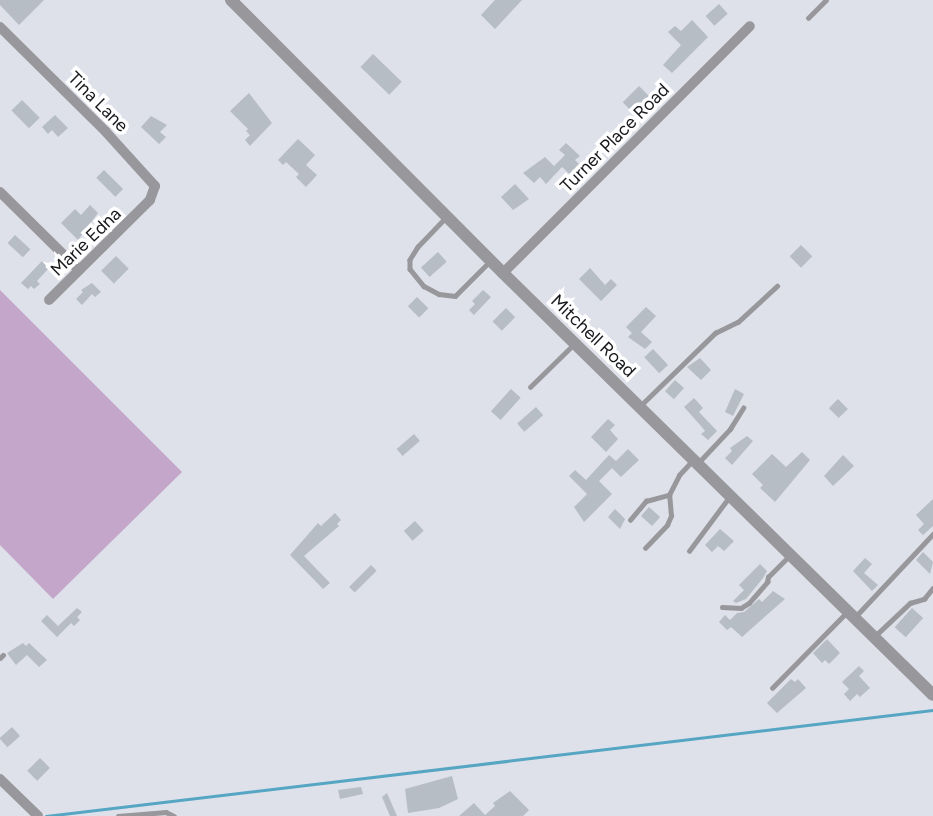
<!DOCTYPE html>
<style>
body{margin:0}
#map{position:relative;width:933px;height:816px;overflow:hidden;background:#dee1ea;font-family:Figtree,sans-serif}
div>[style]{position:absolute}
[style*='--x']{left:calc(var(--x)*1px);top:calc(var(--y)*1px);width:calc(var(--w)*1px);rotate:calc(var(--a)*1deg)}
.green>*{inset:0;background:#c3a6c9}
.stream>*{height:2.5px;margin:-1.25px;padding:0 1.25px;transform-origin:1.25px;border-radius:1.25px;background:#56a6c3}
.building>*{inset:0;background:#b6bdc4;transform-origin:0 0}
.service>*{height:4.5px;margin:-2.25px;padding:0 2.25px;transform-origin:2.25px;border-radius:2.25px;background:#98979b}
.minor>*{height:10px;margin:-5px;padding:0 5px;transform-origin:5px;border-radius:5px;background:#98979b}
.tertiary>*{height:12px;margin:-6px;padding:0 6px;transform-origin:6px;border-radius:6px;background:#98979b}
span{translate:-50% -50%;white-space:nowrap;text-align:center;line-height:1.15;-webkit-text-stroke:7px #fff;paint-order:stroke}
.street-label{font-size:18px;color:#17181b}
</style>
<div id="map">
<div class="green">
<i style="clip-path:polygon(0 290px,182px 472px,53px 599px,0 545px)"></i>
</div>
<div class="stream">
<i style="--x:46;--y:816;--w:893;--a:-6.81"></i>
</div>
<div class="building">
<i style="clip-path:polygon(0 0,44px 0,19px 25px,0 5px)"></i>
<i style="clip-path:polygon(495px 0,522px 0,495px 29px,481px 15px)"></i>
<i style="left:719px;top:4px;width:13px;height:18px;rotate:48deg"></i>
<i style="clip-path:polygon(692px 20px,708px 37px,672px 73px,663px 65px,681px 45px,668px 32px,675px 26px,681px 31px)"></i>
<i style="left:373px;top:54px;width:40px;height:18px;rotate:44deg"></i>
<i style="left:639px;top:86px;width:14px;height:23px;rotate:45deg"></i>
<i style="clip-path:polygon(249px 93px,272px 123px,250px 146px,245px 140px,250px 135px,246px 131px,248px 129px,230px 111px)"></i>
<i style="left:22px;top:100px;width:25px;height:15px;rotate:45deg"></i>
<i style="clip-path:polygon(55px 115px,68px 128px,58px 137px,52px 130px,48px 134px,42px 127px)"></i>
<i style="clip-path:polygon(151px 116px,167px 125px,160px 132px,166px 137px,159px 144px,141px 127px)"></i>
<i style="clip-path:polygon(298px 139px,315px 155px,306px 165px,317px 175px,306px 187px,296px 177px,299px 174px,286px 162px,283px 165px,278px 160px)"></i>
<i style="clip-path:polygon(566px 143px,580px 156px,575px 160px,585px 170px,576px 180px,562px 167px,546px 184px,540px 177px,534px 183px,523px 173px,545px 157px,554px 166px,565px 155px,559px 150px)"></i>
<i style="left:104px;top:170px;width:27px;height:11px;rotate:45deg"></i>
<i style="clip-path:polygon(515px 184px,529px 199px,513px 210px,501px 197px)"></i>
<i style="clip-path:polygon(90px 205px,98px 213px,78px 240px,61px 223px,75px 209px,81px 215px)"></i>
<i style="left:15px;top:235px;width:21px;height:11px;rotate:43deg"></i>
<i style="left:801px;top:245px;width:16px;height:16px;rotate:45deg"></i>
<i style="left:438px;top:252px;width:13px;height:23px;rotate:48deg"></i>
<i style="left:116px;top:256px;width:18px;height:21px;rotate:45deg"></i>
<i style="clip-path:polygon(42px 261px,49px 268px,37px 281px,40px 284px,34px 289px,31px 286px,28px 289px,21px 283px)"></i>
<i style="clip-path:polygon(590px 268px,605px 285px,611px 279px,617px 285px,601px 301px,579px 279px)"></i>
<i style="clip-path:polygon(92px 283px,101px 292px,95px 297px,92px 294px,82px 305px,76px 299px,83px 292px,81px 290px)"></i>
<i style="clip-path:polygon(483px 290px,491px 297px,474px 315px,469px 310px,475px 304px,472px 301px)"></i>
<i style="left:417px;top:297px;width:16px;height:13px;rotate:45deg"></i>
<i style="clip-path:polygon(646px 307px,656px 316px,641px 332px,652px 342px,645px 349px,628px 337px,632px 333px,626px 327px)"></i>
<i style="left:506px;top:308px;width:13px;height:19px;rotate:45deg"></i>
<i style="left:653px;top:349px;width:22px;height:12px;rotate:47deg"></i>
<i style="clip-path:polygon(700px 358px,711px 370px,701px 380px,687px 367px)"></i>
<i style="left:675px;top:380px;width:12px;height:15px;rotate:42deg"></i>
<i style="left:511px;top:389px;width:13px;height:30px;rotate:42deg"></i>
<i style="clip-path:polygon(735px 389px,744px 394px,733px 416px,725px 412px)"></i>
<i style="clip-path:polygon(694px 398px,703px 408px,699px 412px,717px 431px,708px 440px,701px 434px,705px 431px,701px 426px,684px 407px)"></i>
<i style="left:838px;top:399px;width:14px;height:13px;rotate:45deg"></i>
<i style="left:536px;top:407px;width:11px;height:25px;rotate:49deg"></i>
<i style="clip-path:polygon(608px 419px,615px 425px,610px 430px,618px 439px,606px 452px,591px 437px)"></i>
<i style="left:414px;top:434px;width:9px;height:23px;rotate:49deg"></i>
<i style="clip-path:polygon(747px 436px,753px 441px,732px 465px,725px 458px,732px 451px,730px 448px)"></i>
<i style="clip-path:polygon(628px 449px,639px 460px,621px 477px,612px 468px,599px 481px,612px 494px,584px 522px,574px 507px,587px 494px,569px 476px,575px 470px,586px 480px,609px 455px,616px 461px)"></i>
<i style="clip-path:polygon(802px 452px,810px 460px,775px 502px,760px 488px,763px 485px,752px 474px,772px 454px,786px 467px)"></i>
<i style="clip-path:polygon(843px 455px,854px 466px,833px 486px,824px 476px)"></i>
<i style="clip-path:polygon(933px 499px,933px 526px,923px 535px,918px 530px,924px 524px,916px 515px)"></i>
<i style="left:649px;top:507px;width:15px;height:12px;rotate:42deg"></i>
<i style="clip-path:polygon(615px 509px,625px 519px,620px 529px,608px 517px)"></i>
<i style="clip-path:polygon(335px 513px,341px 520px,337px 524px,339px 526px,304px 556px,330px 583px,323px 589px,290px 555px,318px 523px,321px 526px)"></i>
<i style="left:415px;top:521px;width:13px;height:15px;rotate:48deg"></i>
<i style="clip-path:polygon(720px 529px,734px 541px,724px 551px,718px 546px,712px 552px,705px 545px)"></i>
<i style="clip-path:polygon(923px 552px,933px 562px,930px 574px,916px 560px)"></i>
<i style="clip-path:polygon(865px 558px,872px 564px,864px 573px,878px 585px,872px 591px,853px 571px)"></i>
<i style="clip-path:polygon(760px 564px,767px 571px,763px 578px,746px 599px,736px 603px,733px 601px,744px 590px,739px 585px)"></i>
<i style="left:371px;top:565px;width:8px;height:31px;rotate:45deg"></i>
<i style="clip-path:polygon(773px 591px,785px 599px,742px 637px,731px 627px,727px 630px,719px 622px,725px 615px,730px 620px,737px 613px,744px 612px,759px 599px,762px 602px)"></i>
<i style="clip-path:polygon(77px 608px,82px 612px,77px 617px,80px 620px,74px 626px,71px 623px,57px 637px,41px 621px,47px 615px,58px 626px)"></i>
<i style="left:912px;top:608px;width:15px;height:26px;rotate:42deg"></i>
<i style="clip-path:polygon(827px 639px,840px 653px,829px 664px,825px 660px,822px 663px,813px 653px)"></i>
<i style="clip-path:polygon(23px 643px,26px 646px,29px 643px,47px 660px,39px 667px,27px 655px,16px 665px,7px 653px)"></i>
<i style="clip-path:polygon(859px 666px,864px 671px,859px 676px,870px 688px,860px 697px,857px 694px,850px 701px,844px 694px,849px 689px,842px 682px)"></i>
<i style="clip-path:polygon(791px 679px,795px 682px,798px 679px,806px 688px,777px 713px,767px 703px)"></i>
<i style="left:12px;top:727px;width:12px;height:17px;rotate:48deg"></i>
<i style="left:40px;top:758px;width:14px;height:18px;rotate:45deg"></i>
<i style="clip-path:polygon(452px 776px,458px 799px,439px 808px,408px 813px,405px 789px)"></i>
<i style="clip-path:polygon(361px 787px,363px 794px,340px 799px,338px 790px)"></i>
<i style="clip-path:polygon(510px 791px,529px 810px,523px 816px,459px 816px,474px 803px,485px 815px,495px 806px,493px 803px)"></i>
<i style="clip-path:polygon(387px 793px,397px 816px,390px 816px,382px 797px)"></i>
</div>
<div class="service">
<i style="--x:808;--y:18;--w:25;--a:-45"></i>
<i style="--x:446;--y:218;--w:40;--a:134"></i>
<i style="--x:418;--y:247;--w:15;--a:122"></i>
<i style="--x:410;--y:260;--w:9;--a:90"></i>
<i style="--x:410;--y:269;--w:22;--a:51"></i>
<i style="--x:424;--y:286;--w:17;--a:28"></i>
<i style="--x:439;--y:294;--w:16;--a:7"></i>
<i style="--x:455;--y:296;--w:49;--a:-45"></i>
<i style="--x:530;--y:387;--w:62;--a:-44.3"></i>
<i style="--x:640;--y:406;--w:105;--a:-44.2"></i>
<i style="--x:715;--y:333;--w:25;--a:-26"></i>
<i style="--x:738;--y:322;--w:53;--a:-42.7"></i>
<i style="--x:698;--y:463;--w:47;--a:-46.7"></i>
<i style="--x:730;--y:429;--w:25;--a:-58"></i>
<i style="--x:630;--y:520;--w:25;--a:-50"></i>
<i style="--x:646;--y:501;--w:24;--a:-15"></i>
<i style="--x:669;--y:495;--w:22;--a:-63"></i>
<i style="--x:679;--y:475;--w:21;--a:-47"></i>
<i style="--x:645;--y:548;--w:32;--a:-46"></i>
<i style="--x:667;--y:525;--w:10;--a:-66"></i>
<i style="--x:671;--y:516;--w:21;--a:-95"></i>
<i style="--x:689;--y:551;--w:69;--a:-53.3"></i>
<i style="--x:722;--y:607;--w:19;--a:3"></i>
<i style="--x:741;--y:608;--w:9;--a:-32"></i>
<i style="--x:749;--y:603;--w:28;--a:-49"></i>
<i style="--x:767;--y:582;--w:5;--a:-79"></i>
<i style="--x:768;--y:577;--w:31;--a:-45"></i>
<i style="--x:855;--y:617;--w:114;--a:-46.8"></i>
<i style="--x:875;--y:636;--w:48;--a:-43.3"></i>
<i style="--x:910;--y:603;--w:15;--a:-16"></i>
<i style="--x:924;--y:599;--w:14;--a:-51"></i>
<i style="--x:0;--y:658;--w:4;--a:-45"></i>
<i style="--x:772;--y:688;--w:108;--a:-45.4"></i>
<i style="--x:118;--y:816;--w:48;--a:-4.8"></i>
<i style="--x:166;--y:812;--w:9;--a:27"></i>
</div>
<div class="minor">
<i style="--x:0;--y:27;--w:149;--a:44.7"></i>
<i style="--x:106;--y:132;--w:73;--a:47.8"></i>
<i style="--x:155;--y:186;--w:15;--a:110"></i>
<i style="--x:150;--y:200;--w:142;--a:135.3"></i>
<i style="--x:0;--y:192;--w:111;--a:44.6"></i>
<i style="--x:503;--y:273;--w:349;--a:-45"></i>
<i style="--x:0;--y:779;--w:53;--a:44.2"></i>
</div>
<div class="tertiary">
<i style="--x:231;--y:0;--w:385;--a:45.1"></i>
<i style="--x:503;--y:273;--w:602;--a:44.46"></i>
</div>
<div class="street-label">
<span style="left:98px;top:102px;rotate:45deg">Tina Lane</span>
<span style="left:615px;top:138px;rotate:-45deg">Turner Place Road</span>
<span style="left:86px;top:242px;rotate:-44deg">Marie Edna</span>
<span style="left:593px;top:336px;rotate:44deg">Mitchell Road</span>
</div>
</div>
